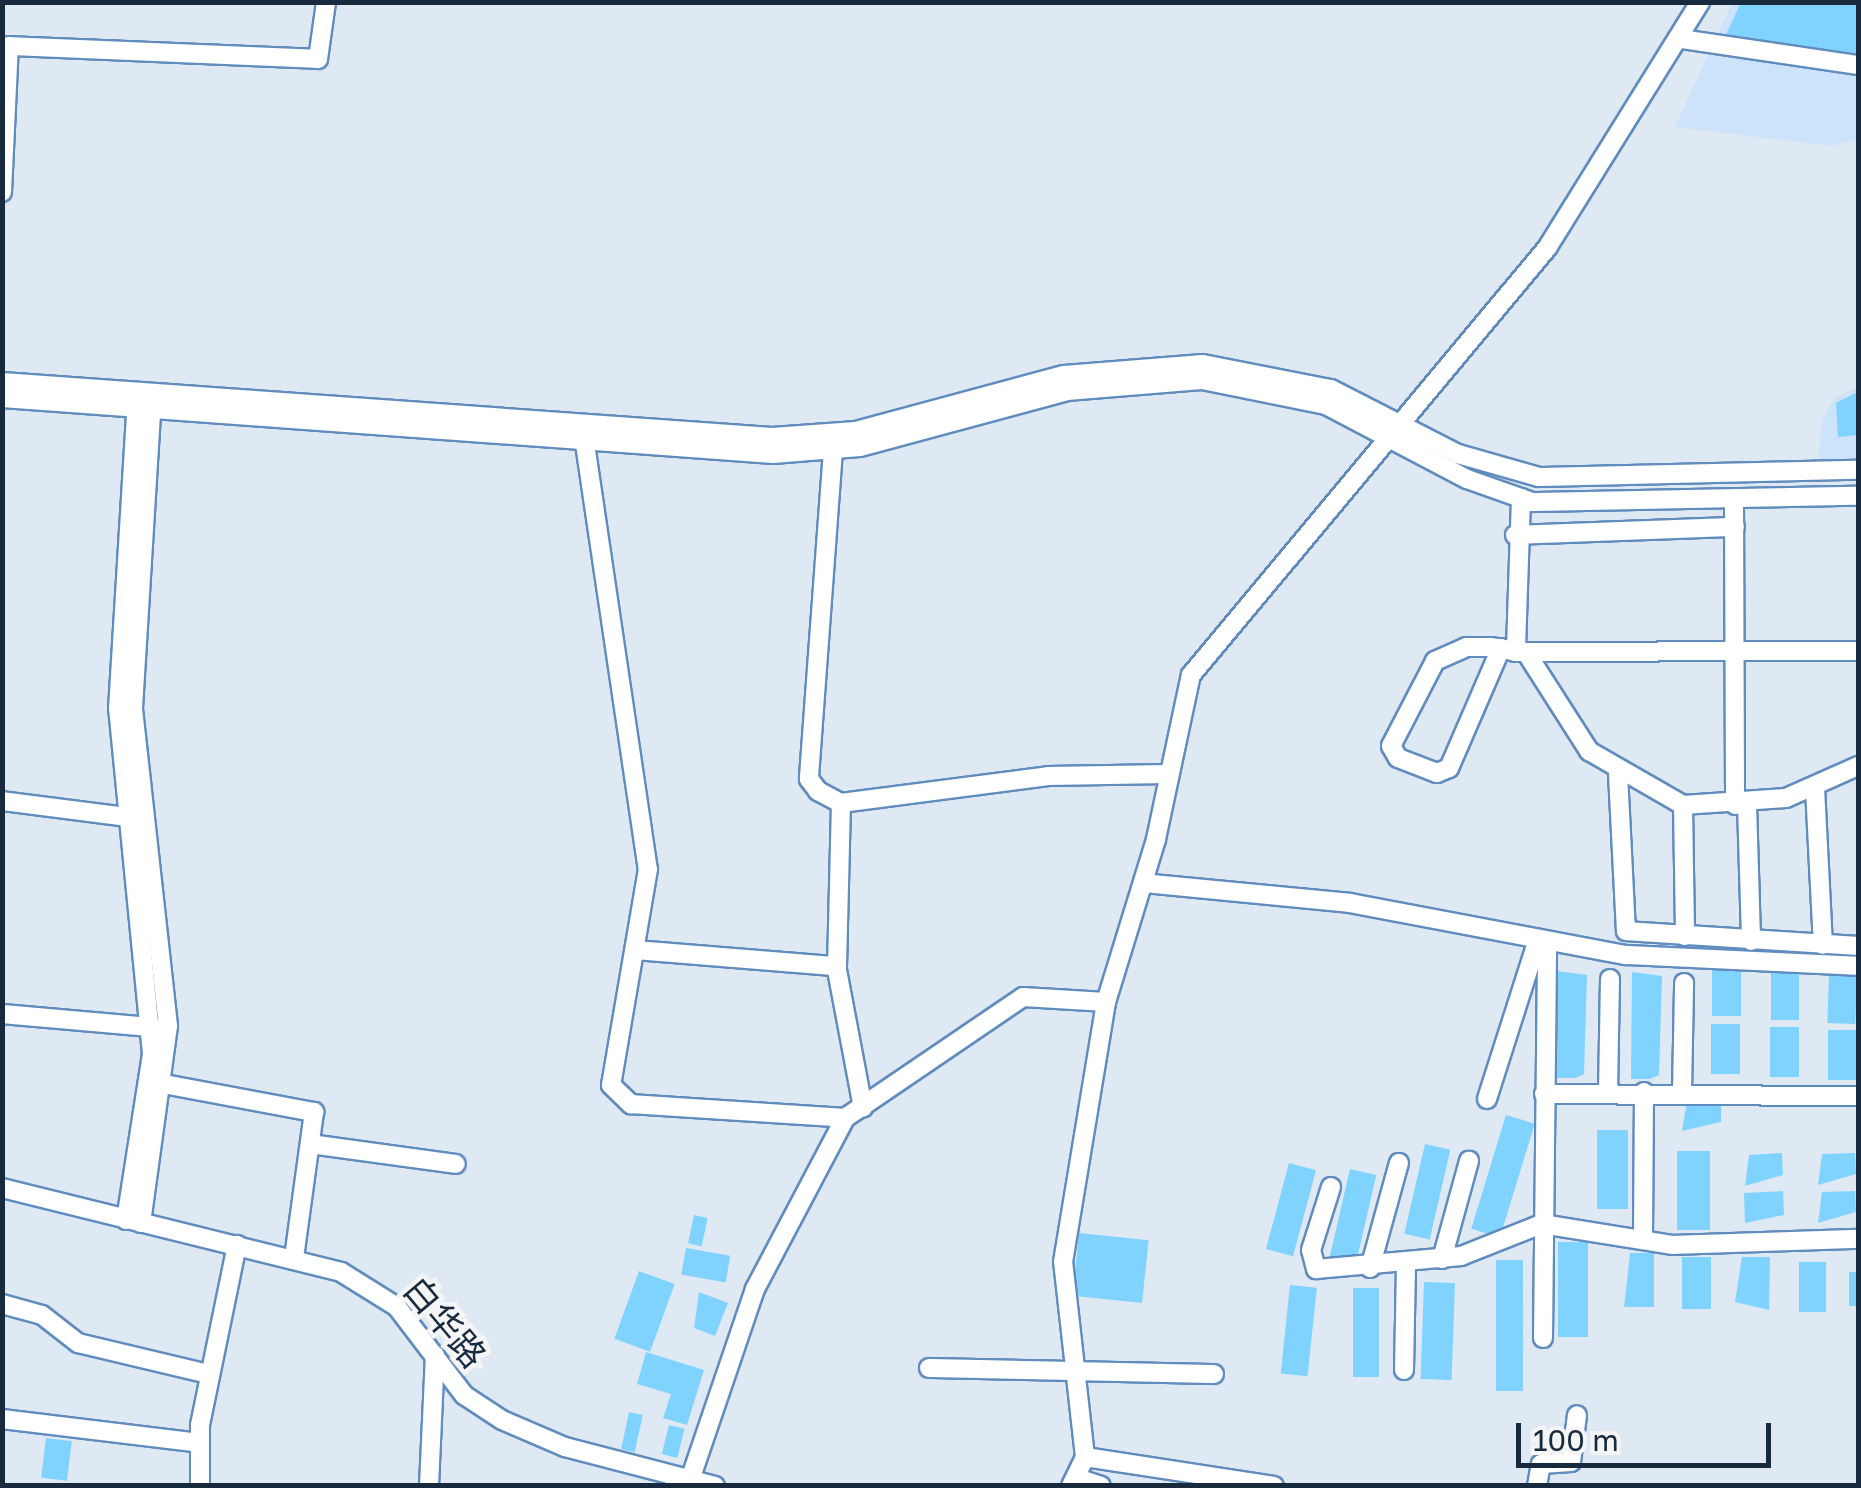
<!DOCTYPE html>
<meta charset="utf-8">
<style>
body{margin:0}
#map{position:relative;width:1861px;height:1488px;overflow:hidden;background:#dfe9f4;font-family:"Golos Text","Noto Sans SC",sans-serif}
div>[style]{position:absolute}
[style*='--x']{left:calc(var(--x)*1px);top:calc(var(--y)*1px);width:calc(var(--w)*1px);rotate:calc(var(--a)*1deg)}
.built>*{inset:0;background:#cde2fb}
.building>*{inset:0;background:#80d3fe;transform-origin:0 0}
.roads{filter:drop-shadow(2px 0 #608cbe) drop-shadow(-2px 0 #608cbe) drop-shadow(0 2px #608cbe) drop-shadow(0 -2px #608cbe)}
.minor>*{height:18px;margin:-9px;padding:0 9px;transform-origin:9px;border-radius:9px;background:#fff}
span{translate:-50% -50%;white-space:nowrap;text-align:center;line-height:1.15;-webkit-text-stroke:9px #f5f5f5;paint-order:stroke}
.street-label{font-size:35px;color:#182a3e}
.frame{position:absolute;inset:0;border:5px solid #182a3e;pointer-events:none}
.scale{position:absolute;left:1516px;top:1423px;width:255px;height:45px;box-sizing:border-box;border:5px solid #182a3e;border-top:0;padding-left:12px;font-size:30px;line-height:35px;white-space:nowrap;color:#182a3e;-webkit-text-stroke:8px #f5f5f5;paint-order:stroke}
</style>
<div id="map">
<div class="built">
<i style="clip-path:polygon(1732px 3px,1858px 3px,1858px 139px,1832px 146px,1675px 127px)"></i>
<i style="clip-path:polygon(1858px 387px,1858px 460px,1818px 462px,1822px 420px,1835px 398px)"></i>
</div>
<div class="building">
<i style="clip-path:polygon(1741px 2px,1858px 2px,1858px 56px,1725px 37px)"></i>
<i style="clip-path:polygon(1858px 392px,1858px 435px,1838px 437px,1836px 403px)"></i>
<i style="left:1712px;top:968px;width:29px;height:48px"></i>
<i style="clip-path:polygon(1557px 971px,1587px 975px,1584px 1074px,1575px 1078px,1556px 1078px)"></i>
<i style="clip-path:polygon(1632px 972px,1662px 976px,1659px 1075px,1650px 1079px,1631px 1079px)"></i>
<i style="left:1771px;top:972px;width:28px;height:48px"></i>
<i style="left:1829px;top:974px;width:28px;height:49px;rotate:2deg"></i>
<i style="left:1711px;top:1024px;width:29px;height:50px"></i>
<i style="left:1770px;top:1027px;width:29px;height:50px"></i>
<i style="left:1828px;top:1030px;width:29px;height:50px"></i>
<i style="clip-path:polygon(1687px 1101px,1721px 1101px,1721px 1122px,1682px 1131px)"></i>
<i style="left:1506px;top:1115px;width:30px;height:119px;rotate:17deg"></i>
<i style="left:1628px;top:1130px;width:79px;height:31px;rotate:90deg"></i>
<i style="left:1425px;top:1144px;width:26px;height:92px;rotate:13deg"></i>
<i style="left:1677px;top:1151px;width:33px;height:79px"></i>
<i style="clip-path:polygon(1782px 1153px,1783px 1175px,1745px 1186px,1749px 1155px)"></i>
<i style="clip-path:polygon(1855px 1153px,1856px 1174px,1818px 1185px,1822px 1154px)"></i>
<i style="left:1289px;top:1163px;width:28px;height:89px;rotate:15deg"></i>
<i style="left:1350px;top:1169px;width:27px;height:94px;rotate:13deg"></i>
<i style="clip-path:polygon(1783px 1191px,1784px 1215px,1745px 1223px,1744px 1193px)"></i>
<i style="clip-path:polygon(1855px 1191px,1856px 1212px,1818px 1223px,1822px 1192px)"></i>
<i style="left:694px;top:1215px;width:14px;height:29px;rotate:12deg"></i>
<i style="left:1079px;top:1233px;width:70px;height:63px;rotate:6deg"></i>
<i style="left:1558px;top:1242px;width:30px;height:95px"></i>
<i style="left:686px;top:1248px;width:45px;height:27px;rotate:10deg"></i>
<i style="clip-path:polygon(1630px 1253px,1654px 1253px,1654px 1307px,1624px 1307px)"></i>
<i style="left:1682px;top:1257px;width:29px;height:52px"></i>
<i style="clip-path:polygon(1742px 1257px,1770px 1257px,1769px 1310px,1735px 1302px)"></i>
<i style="left:1496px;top:1260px;width:27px;height:131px"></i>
<i style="left:1799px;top:1262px;width:27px;height:50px"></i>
<i style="left:639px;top:1271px;width:38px;height:72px;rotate:20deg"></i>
<i style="left:1849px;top:1272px;width:9px;height:34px"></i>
<i style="left:1424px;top:1282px;width:31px;height:97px;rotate:2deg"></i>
<i style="left:1290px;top:1285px;width:27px;height:89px;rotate:6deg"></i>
<i style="left:1353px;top:1288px;width:26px;height:89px"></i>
<i style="clip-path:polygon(699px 1292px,728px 1303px,715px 1336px,694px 1328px)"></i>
<i style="clip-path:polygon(646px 1352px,704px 1370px,687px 1425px,663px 1418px,671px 1394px,637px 1384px)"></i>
<i style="left:629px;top:1412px;width:14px;height:38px;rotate:12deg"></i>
<i style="left:669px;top:1425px;width:16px;height:30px;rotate:14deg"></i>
<i style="left:46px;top:1438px;width:26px;height:40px;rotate:7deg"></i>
</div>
<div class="roads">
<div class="minor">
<i style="--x:1681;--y:39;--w:179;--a:8.4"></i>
<i style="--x:2;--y:192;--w:146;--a:-87.3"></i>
<i style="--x:9;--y:46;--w:309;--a:2.4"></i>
<i style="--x:318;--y:59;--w:58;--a:-82"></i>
<i style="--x:2;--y:382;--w:772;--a:4.09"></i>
<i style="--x:772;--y:437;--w:84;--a:-4.1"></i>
<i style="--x:856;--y:431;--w:215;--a:-15.1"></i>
<i style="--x:1064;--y:375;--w:139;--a:-4.5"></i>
<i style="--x:1203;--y:364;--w:130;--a:11.1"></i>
<i style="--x:1331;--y:389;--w:143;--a:27.1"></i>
<i style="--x:1458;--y:454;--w:84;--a:15.9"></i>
<i style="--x:1539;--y:477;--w:319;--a:-1.3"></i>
<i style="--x:2;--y:398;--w:773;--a:4.15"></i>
<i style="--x:773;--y:454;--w:87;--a:-4.6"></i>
<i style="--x:860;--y:447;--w:214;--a:-15.1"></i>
<i style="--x:1067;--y:391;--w:135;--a:-4.7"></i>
<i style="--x:1202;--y:380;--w:126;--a:11.4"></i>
<i style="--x:1326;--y:405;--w:159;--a:27.7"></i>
<i style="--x:1467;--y:479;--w:69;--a:19.5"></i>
<i style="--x:1532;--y:502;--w:326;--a:-1.1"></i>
<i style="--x:585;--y:444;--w:430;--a:81.6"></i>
<i style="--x:648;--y:869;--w:219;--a:99.7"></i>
<i style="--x:611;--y:1085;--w:28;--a:44"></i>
<i style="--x:631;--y:1104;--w:214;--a:3.7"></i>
<i style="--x:833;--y:450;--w:330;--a:94.2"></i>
<i style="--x:809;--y:779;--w:15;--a:53"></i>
<i style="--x:818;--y:791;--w:26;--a:28"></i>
<i style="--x:841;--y:803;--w:209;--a:-7.4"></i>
<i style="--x:1048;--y:776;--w:120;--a:-1"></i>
<i style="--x:1521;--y:498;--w:154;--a:91.9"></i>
<i style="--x:1516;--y:652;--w:342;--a:-0.2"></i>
<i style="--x:1734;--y:502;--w:303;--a:89.8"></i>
<i style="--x:1515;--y:535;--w:220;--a:-2.1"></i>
<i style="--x:1501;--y:648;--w:131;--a:113.4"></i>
<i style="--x:1449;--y:768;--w:13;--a:157"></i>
<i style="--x:1437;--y:773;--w:42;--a:-159"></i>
<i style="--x:1398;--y:758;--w:14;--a:-120"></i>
<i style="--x:1391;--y:746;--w:96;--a:-62.6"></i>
<i style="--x:1435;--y:661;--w:34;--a:-24"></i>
<i style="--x:1466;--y:647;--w:24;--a:0"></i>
<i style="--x:1490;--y:647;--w:14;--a:8"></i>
<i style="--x:1504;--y:649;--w:12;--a:14"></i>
<i style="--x:1529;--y:657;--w:112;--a:57.4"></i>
<i style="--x:1589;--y:751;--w:108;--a:29.9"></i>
<i style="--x:1683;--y:805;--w:103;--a:-3.9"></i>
<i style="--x:1786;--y:798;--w:79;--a:-24"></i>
<i style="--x:1618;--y:774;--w:157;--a:87.1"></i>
<i style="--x:1626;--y:931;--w:232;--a:3.7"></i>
<i style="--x:1815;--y:788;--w:157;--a:87.1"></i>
<i style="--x:2;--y:801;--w:126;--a:7.3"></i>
<i style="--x:841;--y:803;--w:167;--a:91.4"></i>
<i style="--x:837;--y:970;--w:140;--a:79.3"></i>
<i style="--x:1747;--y:804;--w:137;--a:88.3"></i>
<i style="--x:1683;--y:805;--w:131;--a:89.1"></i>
<i style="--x:1143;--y:883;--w:208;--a:5.5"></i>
<i style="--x:1350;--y:903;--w:281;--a:10.7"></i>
<i style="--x:1626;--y:955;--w:232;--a:2.7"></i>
<i style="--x:635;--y:950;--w:202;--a:4.6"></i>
<i style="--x:2;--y:1014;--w:151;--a:5"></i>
<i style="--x:164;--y:1084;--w:153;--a:10.6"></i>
<i style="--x:314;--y:1112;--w:147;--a:97.8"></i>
<i style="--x:1682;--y:1092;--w:109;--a:-88.9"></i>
<i style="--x:1608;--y:1093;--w:114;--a:-89"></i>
<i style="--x:1544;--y:1094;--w:314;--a:0.4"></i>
<i style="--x:1487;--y:1099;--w:168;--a:-72.3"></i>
<i style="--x:310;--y:1144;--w:147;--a:7.8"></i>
<i style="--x:1331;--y:1187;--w:66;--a:107.6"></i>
<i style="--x:1311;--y:1250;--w:20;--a:75"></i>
<i style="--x:1316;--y:1269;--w:146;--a:-5.1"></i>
<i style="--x:1461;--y:1256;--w:87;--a:-21.6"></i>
<i style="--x:1542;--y:1224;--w:133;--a:9.1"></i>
<i style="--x:1673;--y:1245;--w:185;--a:-1.9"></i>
<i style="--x:2;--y:1188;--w:349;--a:13.9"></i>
<i style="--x:341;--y:1272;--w:66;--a:32"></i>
<i style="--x:397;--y:1307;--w:111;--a:52.7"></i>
<i style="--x:464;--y:1395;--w:45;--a:33.3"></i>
<i style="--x:502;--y:1420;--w:69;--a:23.2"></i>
<i style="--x:565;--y:1447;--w:155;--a:14.6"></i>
<i style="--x:126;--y:1220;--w:168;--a:-81.1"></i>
<i style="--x:152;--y:1054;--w:347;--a:-95.6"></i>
<i style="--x:118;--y:709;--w:312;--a:-86.5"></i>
<i style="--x:141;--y:1223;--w:199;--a:-82.2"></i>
<i style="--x:168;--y:1026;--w:320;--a:-96.3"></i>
<i style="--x:133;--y:708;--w:310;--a:-86.5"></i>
<i style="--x:1643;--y:1236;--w:144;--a:-89.6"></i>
<i style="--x:1442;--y:1259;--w:102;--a:-74.6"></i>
<i style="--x:1370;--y:1268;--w:109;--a:-74.6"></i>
<i style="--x:2;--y:1304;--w:41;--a:15.4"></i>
<i style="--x:42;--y:1315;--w:46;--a:37.9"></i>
<i style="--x:78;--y:1343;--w:134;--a:13.4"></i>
<i style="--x:1543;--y:1338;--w:397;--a:-89.4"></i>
<i style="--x:929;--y:1368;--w:285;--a:1.2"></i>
<i style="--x:1404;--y:1370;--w:106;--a:-88.9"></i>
<i style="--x:2;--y:1419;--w:199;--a:6.9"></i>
<i style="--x:1085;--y:1457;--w:191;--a:8.7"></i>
<i style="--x:691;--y:1477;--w:199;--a:-71.2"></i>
<i style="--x:755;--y:1289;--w:193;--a:-62.2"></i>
<i style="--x:845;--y:1118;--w:215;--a:-34.2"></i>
<i style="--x:1023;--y:997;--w:83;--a:3.4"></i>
<i style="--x:1077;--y:1478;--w:25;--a:18"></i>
<i style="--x:200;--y:1486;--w:61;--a:-90"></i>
<i style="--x:200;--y:1425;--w:184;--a:-78.4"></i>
<i style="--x:429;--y:1486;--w:131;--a:-87.4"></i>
<i style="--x:1071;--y:1486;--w:32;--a:-64"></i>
<i style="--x:1085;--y:1457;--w:196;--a:-96.4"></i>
<i style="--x:1063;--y:1262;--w:264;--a:-80.6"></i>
<i style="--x:1106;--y:1002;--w:170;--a:-72.9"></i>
<i style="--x:1156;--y:839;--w:168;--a:-78"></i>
<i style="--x:1191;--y:675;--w:556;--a:-50.18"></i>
<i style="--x:1547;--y:248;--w:290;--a:-58.1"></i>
<i style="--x:1537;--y:1486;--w:22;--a:-80"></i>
<i style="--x:1541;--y:1464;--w:30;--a:-4"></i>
<i style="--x:1571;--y:1462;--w:47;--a:-82.7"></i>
</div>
</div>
<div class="street-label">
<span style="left:445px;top:1322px;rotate:50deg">白华路</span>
</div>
<div class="frame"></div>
<div class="scale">100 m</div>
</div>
